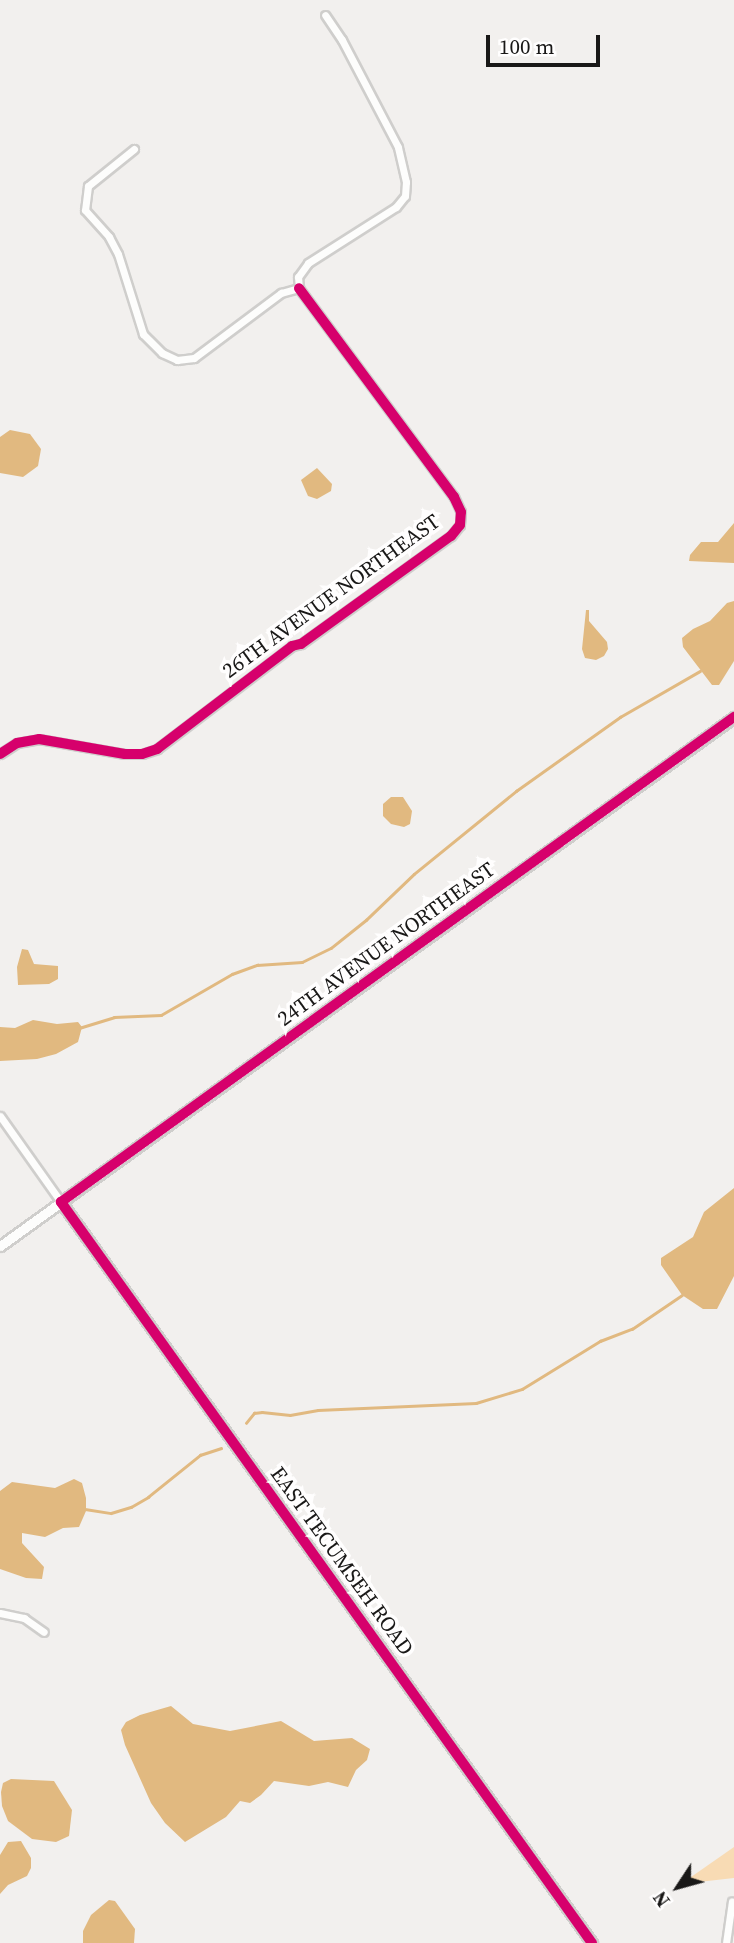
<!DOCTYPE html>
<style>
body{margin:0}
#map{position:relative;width:734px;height:1943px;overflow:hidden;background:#f2f0ee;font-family:"Source Serif 4",serif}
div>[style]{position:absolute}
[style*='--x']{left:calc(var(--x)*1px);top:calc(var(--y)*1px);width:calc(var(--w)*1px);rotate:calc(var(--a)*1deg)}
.green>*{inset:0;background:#f8dbb4}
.water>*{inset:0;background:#e1b980}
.stream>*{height:2.5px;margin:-1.25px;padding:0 1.25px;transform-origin:1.25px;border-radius:1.25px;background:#e1b980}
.roads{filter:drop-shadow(2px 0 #cfcecc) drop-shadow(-2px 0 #cfcecc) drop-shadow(0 2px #cfcecc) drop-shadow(0 -2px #cfcecc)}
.minor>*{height:7px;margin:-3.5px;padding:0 3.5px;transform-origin:3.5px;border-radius:3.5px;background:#fdfdfc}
.tertiary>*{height:9px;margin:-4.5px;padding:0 4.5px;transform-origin:4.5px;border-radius:4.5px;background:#fdfdfc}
.cycleway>*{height:10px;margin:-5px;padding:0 5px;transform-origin:5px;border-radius:5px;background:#d6006c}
span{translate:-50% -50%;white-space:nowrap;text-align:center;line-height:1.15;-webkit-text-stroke:7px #fffefe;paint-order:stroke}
.street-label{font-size:21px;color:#191817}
.north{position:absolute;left:643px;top:1852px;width:70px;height:70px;-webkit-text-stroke:5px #fffefe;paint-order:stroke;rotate:234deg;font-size:19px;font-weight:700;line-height:28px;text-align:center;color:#191817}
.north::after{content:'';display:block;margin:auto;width:24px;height:32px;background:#191817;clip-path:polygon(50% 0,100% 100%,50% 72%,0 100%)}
.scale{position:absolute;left:486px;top:35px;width:114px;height:32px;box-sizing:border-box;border:4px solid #191817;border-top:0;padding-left:9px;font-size:21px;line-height:24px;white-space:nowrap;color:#191817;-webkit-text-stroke:5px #fffefe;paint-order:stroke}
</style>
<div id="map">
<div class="green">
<i style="clip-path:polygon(734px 1847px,734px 1878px,681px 1884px)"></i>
</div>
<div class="water">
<i style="clip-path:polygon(10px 430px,30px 434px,41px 449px,38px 466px,23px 477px,0 473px,0 437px)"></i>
<i style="clip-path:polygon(317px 468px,332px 484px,331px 491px,317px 499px,308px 496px,301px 480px)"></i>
<i style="clip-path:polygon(734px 523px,734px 563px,689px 561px,690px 555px,701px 542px,718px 542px)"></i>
<i style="clip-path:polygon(734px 601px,734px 661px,719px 685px,712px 685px,683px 647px,682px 638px,693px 629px,710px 621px,727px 603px)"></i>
<i style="clip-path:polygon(586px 610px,589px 610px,589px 621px,607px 642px,608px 649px,604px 656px,596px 660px,585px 658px,582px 649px)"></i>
<i style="clip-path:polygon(391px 797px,403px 797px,412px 811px,410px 824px,404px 827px,391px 824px,383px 816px,383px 804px)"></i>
<i style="clip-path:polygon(22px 949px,28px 950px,34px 964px,58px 966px,58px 979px,49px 984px,18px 985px,17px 967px)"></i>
<i style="clip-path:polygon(33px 1020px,57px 1024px,78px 1022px,82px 1027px,78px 1042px,56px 1054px,37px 1059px,0 1061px,0 1027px,15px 1028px)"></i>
<i style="clip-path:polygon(734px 1188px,734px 1276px,717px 1309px,703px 1309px,682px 1295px,661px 1265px,661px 1258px,693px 1237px,704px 1212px)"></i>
<i style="clip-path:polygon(74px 1479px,82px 1483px,86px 1498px,86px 1511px,79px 1527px,63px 1528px,45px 1537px,22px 1533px,22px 1543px,44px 1567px,42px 1579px,26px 1578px,0 1569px,0 1491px,12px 1482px,55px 1488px)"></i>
<i style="clip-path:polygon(171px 1706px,193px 1724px,230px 1731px,281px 1721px,314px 1741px,352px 1738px,370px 1749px,367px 1760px,356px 1770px,348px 1787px,328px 1782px,309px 1786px,274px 1781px,261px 1795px,250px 1803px,240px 1801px,226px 1817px,185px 1842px,165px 1823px,151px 1803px,125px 1745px,121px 1730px,126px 1722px,140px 1715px)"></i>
<i style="clip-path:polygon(11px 1779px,54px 1781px,72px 1810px,69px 1836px,56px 1842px,32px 1839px,8px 1821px,2px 1806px,1px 1792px,3px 1783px)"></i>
<i style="clip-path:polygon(21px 1841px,31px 1858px,31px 1868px,27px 1876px,8px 1885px,0 1894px,0 1855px,8px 1842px)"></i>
<i style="clip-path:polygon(109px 1900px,115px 1901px,135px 1929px,134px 1943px,83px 1943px,83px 1931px,91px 1915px)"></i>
</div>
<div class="stream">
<i style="--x:79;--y:1028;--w:37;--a:-17"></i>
<i style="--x:114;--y:1017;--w:47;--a:-2.4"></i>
<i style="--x:161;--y:1015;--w:82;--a:-30"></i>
<i style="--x:232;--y:974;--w:27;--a:-20"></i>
<i style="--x:257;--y:965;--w:45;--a:-3.8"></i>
<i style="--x:302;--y:962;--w:32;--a:-26"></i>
<i style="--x:331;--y:948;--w:45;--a:-38.7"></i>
<i style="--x:366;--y:920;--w:66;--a:-43.8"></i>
<i style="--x:414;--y:874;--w:132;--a:-39.1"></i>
<i style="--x:516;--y:791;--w:128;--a:-35.4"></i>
<i style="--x:620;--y:717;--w:92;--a:-29.9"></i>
<i style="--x:246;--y:1423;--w:13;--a:-51"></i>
<i style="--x:254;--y:1413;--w:8;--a:-7"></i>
<i style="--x:262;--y:1412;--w:28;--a:6"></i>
<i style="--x:290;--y:1415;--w:28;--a:-10"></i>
<i style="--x:318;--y:1410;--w:158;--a:-2.5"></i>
<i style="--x:476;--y:1403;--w:48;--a:-16.9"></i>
<i style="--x:522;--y:1389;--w:92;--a:-31.6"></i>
<i style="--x:600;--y:1341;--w:34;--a:-21"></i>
<i style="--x:632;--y:1329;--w:60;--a:-34.2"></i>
<i style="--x:85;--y:1509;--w:26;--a:9"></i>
<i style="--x:111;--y:1513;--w:21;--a:-17"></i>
<i style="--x:131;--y:1507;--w:20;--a:-30"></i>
<i style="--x:148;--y:1497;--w:67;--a:-38.9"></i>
<i style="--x:200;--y:1455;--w:22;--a:-18"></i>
</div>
<div class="roads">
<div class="minor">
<i style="--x:134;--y:149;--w:59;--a:141.2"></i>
<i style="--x:88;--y:186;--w:24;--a:97"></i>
<i style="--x:85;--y:210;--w:36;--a:48"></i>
<i style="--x:109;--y:237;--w:19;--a:62"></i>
<i style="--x:118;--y:254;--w:84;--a:72.6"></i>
<i style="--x:143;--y:334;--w:27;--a:45"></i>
<i style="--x:162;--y:353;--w:17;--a:25"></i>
<i style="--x:177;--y:360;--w:17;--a:-7"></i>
<i style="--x:194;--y:358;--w:109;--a:-36.8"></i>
<i style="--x:281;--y:293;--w:19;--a:-16"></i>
<i style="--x:299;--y:288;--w:11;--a:-95"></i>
<i style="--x:298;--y:277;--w:17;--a:-54"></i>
<i style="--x:308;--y:263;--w:104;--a:-32.5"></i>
<i style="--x:396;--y:207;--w:14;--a:-51"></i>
<i style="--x:405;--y:196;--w:14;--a:-86"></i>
<i style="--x:406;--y:182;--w:36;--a:-103"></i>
<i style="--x:398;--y:147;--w:121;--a:-117.6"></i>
<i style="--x:342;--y:40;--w:30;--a:-124"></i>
<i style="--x:0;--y:754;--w:20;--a:-33"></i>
<i style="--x:17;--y:743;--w:22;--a:-10"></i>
<i style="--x:39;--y:739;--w:87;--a:9.9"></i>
<i style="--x:125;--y:754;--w:17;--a:0"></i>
<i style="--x:142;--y:754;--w:16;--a:-18"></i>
<i style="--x:157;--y:749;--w:170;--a:-37.3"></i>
<i style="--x:292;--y:646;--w:9;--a:-13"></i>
<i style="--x:301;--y:644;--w:185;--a:-35.8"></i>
<i style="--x:451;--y:536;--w:14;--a:-51"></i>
<i style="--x:460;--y:525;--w:13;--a:-86"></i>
<i style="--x:461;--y:512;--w:17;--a:-115"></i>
<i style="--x:454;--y:497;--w:260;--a:-126.6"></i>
<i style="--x:0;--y:1116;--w:105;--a:54.7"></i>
<i style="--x:0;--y:1613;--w:25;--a:12"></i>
<i style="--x:24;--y:1618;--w:24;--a:35"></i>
<i style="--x:726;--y:1943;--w:42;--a:-81.9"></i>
</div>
<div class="tertiary">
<i style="--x:61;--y:1202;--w:912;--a:54.37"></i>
<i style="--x:0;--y:1246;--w:905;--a:-35.78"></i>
</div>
</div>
<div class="cycleway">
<i style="--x:0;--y:754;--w:20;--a:-33"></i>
<i style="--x:17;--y:743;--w:22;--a:-10"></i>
<i style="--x:39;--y:739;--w:87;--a:9.9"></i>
<i style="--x:125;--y:754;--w:17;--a:0"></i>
<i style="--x:142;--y:754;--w:16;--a:-18"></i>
<i style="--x:157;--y:749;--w:170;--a:-37.3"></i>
<i style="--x:292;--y:646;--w:9;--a:-13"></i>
<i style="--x:301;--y:644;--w:185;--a:-35.8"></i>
<i style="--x:451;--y:536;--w:14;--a:-51"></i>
<i style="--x:460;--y:525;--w:13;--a:-86"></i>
<i style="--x:461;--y:512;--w:17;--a:-115"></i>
<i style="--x:454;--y:497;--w:260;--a:-126.6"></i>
<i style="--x:592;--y:1943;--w:912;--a:-125.63"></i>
<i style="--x:61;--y:1202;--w:830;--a:-35.78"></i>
</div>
<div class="street-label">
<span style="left:331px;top:596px;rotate:-36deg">26TH AVENUE NORTHEAST</span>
<span style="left:386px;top:944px;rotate:-36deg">24TH AVENUE NORTHEAST</span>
<span style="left:342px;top:1561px;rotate:54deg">EAST TECUMSEH ROAD</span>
</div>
<div class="north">N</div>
<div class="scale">100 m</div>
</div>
